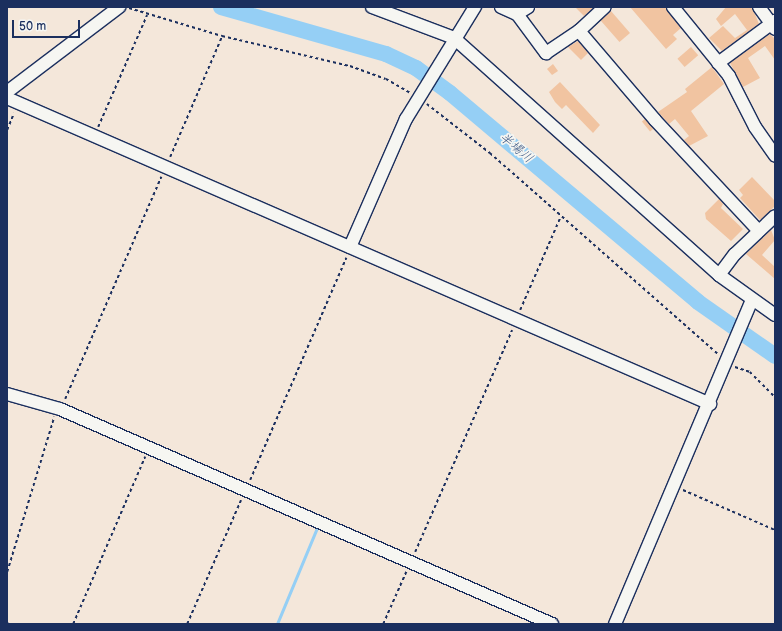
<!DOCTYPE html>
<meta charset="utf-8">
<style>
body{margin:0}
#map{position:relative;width:782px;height:631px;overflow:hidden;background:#f4e7da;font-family:"Balsamiq Sans","Klee One",sans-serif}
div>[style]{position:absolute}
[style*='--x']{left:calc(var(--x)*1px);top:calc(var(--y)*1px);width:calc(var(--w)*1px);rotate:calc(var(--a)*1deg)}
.stream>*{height:2.5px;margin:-1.25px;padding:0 1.25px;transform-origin:1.25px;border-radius:1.25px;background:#95cff5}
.river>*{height:16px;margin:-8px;padding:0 8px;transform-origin:8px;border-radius:8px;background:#95cff5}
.building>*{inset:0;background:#f1c4a1;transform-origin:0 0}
.path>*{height:1.5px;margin-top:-0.75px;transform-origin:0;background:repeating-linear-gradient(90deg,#1b2f5e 0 3px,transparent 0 6px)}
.roads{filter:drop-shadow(1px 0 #1b2f5e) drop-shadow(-1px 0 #1b2f5e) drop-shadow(0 1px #1b2f5e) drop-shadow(0 -1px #1b2f5e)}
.minor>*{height:12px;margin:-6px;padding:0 6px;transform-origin:6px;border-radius:6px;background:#f6f6f2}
span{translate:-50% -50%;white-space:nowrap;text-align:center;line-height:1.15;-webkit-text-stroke:3.5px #f6f6f2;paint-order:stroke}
.water-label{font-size:13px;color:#3a5784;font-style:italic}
.frame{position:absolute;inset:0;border:8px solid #1b2f5e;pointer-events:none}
.scale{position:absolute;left:12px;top:20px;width:68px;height:18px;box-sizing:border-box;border:2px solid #1b2f5e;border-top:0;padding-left:5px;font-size:12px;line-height:14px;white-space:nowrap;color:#1b2f5e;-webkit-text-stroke:3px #f6f6f2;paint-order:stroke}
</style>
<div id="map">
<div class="stream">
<i style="--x:277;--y:624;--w:104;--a:-67.4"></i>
<i style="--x:317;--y:528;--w:3;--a:-135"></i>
</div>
<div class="river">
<i style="--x:221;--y:7;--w:172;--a:15.9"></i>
<i style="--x:386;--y:54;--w:33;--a:25"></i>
<i style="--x:416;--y:68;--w:42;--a:36.3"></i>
<i style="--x:450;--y:93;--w:324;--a:40.1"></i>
<i style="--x:698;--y:302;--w:94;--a:35"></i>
</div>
<div class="building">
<i style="clip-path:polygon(575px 7px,594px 7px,584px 16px)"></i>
<i style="clip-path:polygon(630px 7px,666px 7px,681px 28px,673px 35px,677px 39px,666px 49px)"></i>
<i style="clip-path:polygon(726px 7px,752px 7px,759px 24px,722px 51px,709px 38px,723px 26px,735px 38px,747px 30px,735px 14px,721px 26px,716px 19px)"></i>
<i style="left:611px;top:11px;width:29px;height:14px;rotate:49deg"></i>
<i style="clip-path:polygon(770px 34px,775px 39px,775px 60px,765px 46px,748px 58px,760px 78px,743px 87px,730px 63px)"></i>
<i style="clip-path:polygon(578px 41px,588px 53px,581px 60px,568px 47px)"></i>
<i style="left:691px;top:47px;width:11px;height:18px;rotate:49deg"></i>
<i style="clip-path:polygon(553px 64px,558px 71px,552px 75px,547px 69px)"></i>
<i style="clip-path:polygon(712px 67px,724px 84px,691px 111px,708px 136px,689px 146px,684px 140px,689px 136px,675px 119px,669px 124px,658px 112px,687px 92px,685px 89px)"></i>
<i style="clip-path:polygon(560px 82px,600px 125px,593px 133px,566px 105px,562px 109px,555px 102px,549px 92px)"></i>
<i style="left:645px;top:119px;width:13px;height:4px;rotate:51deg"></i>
<i style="clip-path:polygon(752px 177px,775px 201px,775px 206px,760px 220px,740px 198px,743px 195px,739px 190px)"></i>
<i style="clip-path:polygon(719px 199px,723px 204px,721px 208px,743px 229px,731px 241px,706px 219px,705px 213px)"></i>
<i style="clip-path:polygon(771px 230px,775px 240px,762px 255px,775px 267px,775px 279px,746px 254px)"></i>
</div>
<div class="path">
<i style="--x:129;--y:8;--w:97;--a:16.8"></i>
<i style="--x:222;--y:36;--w:131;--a:13.2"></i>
<i style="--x:350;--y:66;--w:38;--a:20"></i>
<i style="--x:386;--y:79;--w:28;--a:30"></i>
<i style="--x:427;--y:104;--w:80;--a:37.9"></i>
<i style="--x:490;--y:153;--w:304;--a:41.4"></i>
<i style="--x:98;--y:127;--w:122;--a:-66.4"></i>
<i style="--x:7;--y:130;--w:18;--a:-68"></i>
<i style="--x:170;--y:157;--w:132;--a:-66.7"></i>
<i style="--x:520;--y:310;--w:100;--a:-66.5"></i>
<i style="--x:735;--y:367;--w:16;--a:18"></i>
<i style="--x:750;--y:372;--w:35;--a:45"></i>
<i style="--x:65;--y:399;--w:242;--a:-66.6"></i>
<i style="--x:250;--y:480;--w:242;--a:-66.6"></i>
<i style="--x:683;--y:490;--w:100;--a:23.5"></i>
<i style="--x:415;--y:552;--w:242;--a:-66.4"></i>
<i style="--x:7;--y:572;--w:162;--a:-73.1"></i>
<i style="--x:7;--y:623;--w:2;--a:27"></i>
<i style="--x:73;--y:624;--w:182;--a:-66.7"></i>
<i style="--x:187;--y:624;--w:135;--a:-66.5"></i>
<i style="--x:383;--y:624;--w:57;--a:-66.1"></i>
</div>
<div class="roads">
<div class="minor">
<i style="--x:372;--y:7;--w:88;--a:20.7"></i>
<i style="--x:454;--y:38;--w:356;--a:41.8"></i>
<i style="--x:719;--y:275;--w:69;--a:35.5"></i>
<i style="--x:501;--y:7;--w:17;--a:24"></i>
<i style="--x:517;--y:14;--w:49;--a:53.4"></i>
<i style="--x:546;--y:53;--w:40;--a:-34"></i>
<i style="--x:579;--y:31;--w:35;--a:-43"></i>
<i style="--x:673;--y:7;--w:89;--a:50.9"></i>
<i style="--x:729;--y:76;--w:57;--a:63"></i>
<i style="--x:755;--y:127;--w:35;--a:55"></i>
<i style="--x:759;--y:7;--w:27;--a:54"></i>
<i style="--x:517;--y:14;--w:13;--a:-32"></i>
<i style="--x:579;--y:31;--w:117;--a:49.5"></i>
<i style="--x:655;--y:120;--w:152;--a:46.9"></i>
<i style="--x:718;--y:63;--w:71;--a:-36.4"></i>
<i style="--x:7;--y:92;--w:141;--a:-37.2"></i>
<i style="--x:7;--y:98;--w:767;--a:23.52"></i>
<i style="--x:350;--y:247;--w:140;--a:-66.4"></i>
<i style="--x:406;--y:119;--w:132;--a:-58.4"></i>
<i style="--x:719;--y:275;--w:26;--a:-53"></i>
<i style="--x:735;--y:254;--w:55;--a:-43.5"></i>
<i style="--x:7;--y:394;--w:55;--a:15.8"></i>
<i style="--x:60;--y:409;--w:537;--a:23.6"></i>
<i style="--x:615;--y:624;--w:352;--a:-67.1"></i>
</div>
</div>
<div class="water-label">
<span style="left:516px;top:148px;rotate:40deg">半場川</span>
</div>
<div class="frame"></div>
<div class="scale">50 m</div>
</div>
